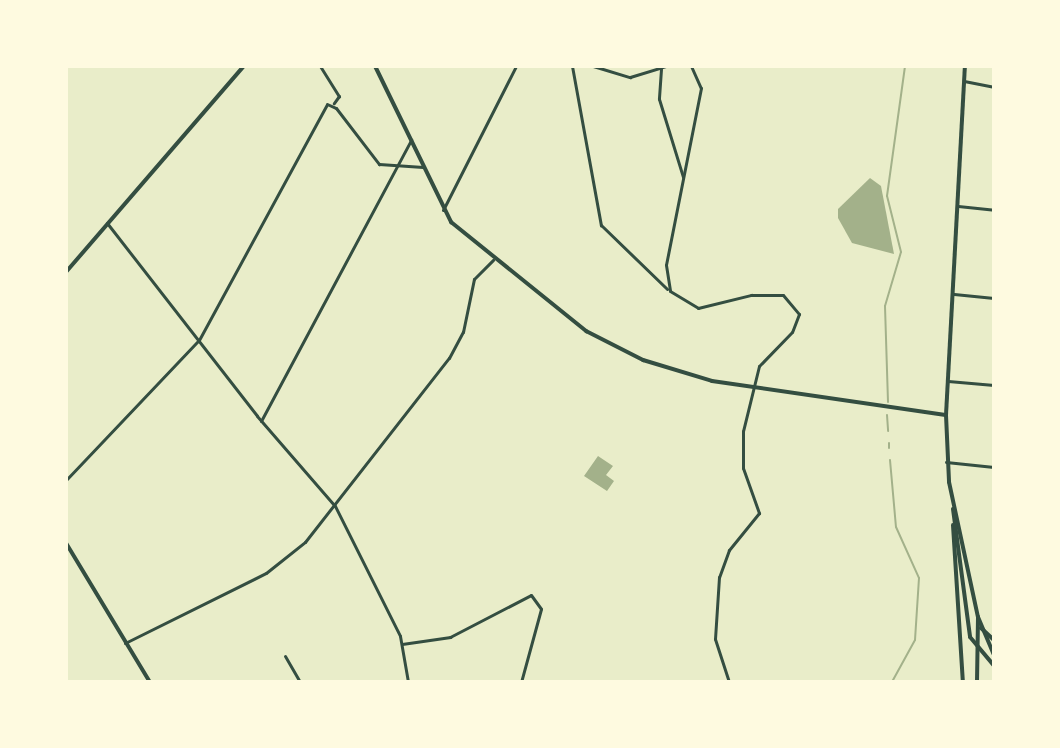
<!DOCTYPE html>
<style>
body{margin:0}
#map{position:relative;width:1060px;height:748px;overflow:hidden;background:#e9edc9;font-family:"Asap Condensed",sans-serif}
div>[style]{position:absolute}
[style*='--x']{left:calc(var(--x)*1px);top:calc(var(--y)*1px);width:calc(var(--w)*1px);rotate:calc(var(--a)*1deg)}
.water>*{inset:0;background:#a3b18a}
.stream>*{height:2px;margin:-1px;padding:0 1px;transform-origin:1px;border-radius:1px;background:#a3b18a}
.minor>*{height:3px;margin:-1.5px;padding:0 1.5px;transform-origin:1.5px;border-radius:1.5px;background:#344e41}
.tertiary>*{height:3px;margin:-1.5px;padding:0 1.5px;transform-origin:1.5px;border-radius:1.5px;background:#344e41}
.secondary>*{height:4px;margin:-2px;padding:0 2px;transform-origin:2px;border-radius:2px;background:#344e41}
.primary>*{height:4px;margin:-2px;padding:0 2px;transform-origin:2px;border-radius:2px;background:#344e41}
span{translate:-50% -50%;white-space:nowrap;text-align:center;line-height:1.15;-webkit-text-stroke:6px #fefae0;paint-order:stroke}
.frame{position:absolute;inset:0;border:68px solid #fefae0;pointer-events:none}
</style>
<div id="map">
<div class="water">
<i style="clip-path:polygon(870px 178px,881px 186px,894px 254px,852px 243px,838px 218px,838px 209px)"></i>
<i style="clip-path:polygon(598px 456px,613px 466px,606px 475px,614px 481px,607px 491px,584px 476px)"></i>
</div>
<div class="stream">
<i style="--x:888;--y:402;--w:96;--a:-91.8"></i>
<i style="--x:885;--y:306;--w:56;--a:-73.5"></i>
<i style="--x:901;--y:252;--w:58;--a:-104"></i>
<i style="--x:887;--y:196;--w:131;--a:-82.1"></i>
<i style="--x:887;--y:415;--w:16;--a:86"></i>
<i style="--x:889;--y:443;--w:5;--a:90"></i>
<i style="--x:890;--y:460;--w:67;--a:84.9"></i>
<i style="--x:896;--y:527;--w:56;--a:65.7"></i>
<i style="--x:919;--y:578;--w:62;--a:93.7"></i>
<i style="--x:915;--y:640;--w:48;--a:118.7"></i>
</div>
<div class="minor">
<i style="--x:320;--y:66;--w:36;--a:58"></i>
<i style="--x:339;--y:96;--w:9;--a:126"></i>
<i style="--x:572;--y:66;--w:162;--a:79.7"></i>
<i style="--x:601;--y:225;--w:92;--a:44.1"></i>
<i style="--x:593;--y:66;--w:39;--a:17"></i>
<i style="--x:630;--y:77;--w:39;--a:-17"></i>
<i style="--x:691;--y:66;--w:24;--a:66"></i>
<i style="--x:701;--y:88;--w:180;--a:101.2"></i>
<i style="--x:666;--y:265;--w:26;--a:81"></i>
<i style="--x:670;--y:291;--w:33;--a:31"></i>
<i style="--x:698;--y:308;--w:55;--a:-13.8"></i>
<i style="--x:751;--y:295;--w:32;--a:0"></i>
<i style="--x:783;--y:295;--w:25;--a:50"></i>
<i style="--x:799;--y:314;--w:19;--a:111"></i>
<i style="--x:792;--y:332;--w:47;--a:134.1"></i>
<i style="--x:759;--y:366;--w:67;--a:103.8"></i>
<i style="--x:743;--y:431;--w:37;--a:90"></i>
<i style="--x:743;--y:468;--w:48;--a:70.4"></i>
<i style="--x:759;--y:513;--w:48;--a:129"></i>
<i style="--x:729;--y:550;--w:29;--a:110"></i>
<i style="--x:719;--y:577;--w:62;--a:93.7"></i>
<i style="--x:715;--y:639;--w:45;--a:72"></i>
<i style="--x:661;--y:69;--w:30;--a:94"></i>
<i style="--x:659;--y:99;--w:82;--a:72.9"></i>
<i style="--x:964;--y:81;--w:31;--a:11"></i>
<i style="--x:958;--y:206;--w:36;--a:6"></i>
<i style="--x:443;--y:210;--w:161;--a:-63.1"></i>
<i style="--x:107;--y:223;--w:244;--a:52.1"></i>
<i style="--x:257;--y:416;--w:119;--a:49.1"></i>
<i style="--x:335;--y:506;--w:145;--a:63.4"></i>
<i style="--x:400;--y:636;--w:47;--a:80.1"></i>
<i style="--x:954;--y:294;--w:40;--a:5.7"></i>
<i style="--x:948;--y:381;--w:46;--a:5"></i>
<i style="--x:261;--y:421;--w:319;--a:-61.9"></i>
<i style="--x:946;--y:462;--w:48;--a:5.9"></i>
<i style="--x:66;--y:480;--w:193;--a:-46.5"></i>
<i style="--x:199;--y:340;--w:268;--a:-61.5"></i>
<i style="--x:327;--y:104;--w:10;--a:24"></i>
<i style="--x:336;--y:108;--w:71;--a:52.5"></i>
<i style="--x:379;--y:164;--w:44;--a:3.9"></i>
<i style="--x:402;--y:644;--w:49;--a:-8.3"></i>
<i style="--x:450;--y:637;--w:91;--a:-27.4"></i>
<i style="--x:531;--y:595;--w:17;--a:54"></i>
<i style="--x:541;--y:609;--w:76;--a:105.3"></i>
<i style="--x:285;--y:656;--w:30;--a:60"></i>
</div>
<div class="tertiary">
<i style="--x:125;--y:643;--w:157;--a:-26.4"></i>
<i style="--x:266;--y:573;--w:50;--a:-38.5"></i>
<i style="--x:305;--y:542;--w:234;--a:-52"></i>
<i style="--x:449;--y:358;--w:30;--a:-62"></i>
<i style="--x:463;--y:332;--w:54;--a:-78.3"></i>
<i style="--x:474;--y:279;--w:27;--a:-45"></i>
</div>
<div class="secondary">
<i style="--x:66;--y:272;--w:272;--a:-49.2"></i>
<i style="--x:946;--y:415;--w:350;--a:-86.9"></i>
<i style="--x:953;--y:525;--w:157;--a:86.4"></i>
<i style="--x:66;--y:543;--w:162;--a:58.9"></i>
<i style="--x:977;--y:682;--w:65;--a:-89.1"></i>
</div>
<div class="primary">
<i style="--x:375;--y:66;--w:174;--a:64"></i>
<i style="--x:451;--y:222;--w:174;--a:38.9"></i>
<i style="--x:586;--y:331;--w:64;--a:27"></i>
<i style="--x:643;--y:360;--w:72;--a:16.9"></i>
<i style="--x:712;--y:381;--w:236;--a:8.3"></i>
<i style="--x:946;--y:415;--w:67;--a:87.4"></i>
<i style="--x:949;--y:482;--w:138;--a:77.9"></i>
<i style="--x:978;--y:617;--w:41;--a:67.2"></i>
<i style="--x:953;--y:509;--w:129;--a:82.4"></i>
<i style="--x:970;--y:637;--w:38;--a:50"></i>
<i style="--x:981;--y:628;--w:18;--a:43"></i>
</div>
<div class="frame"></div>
</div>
